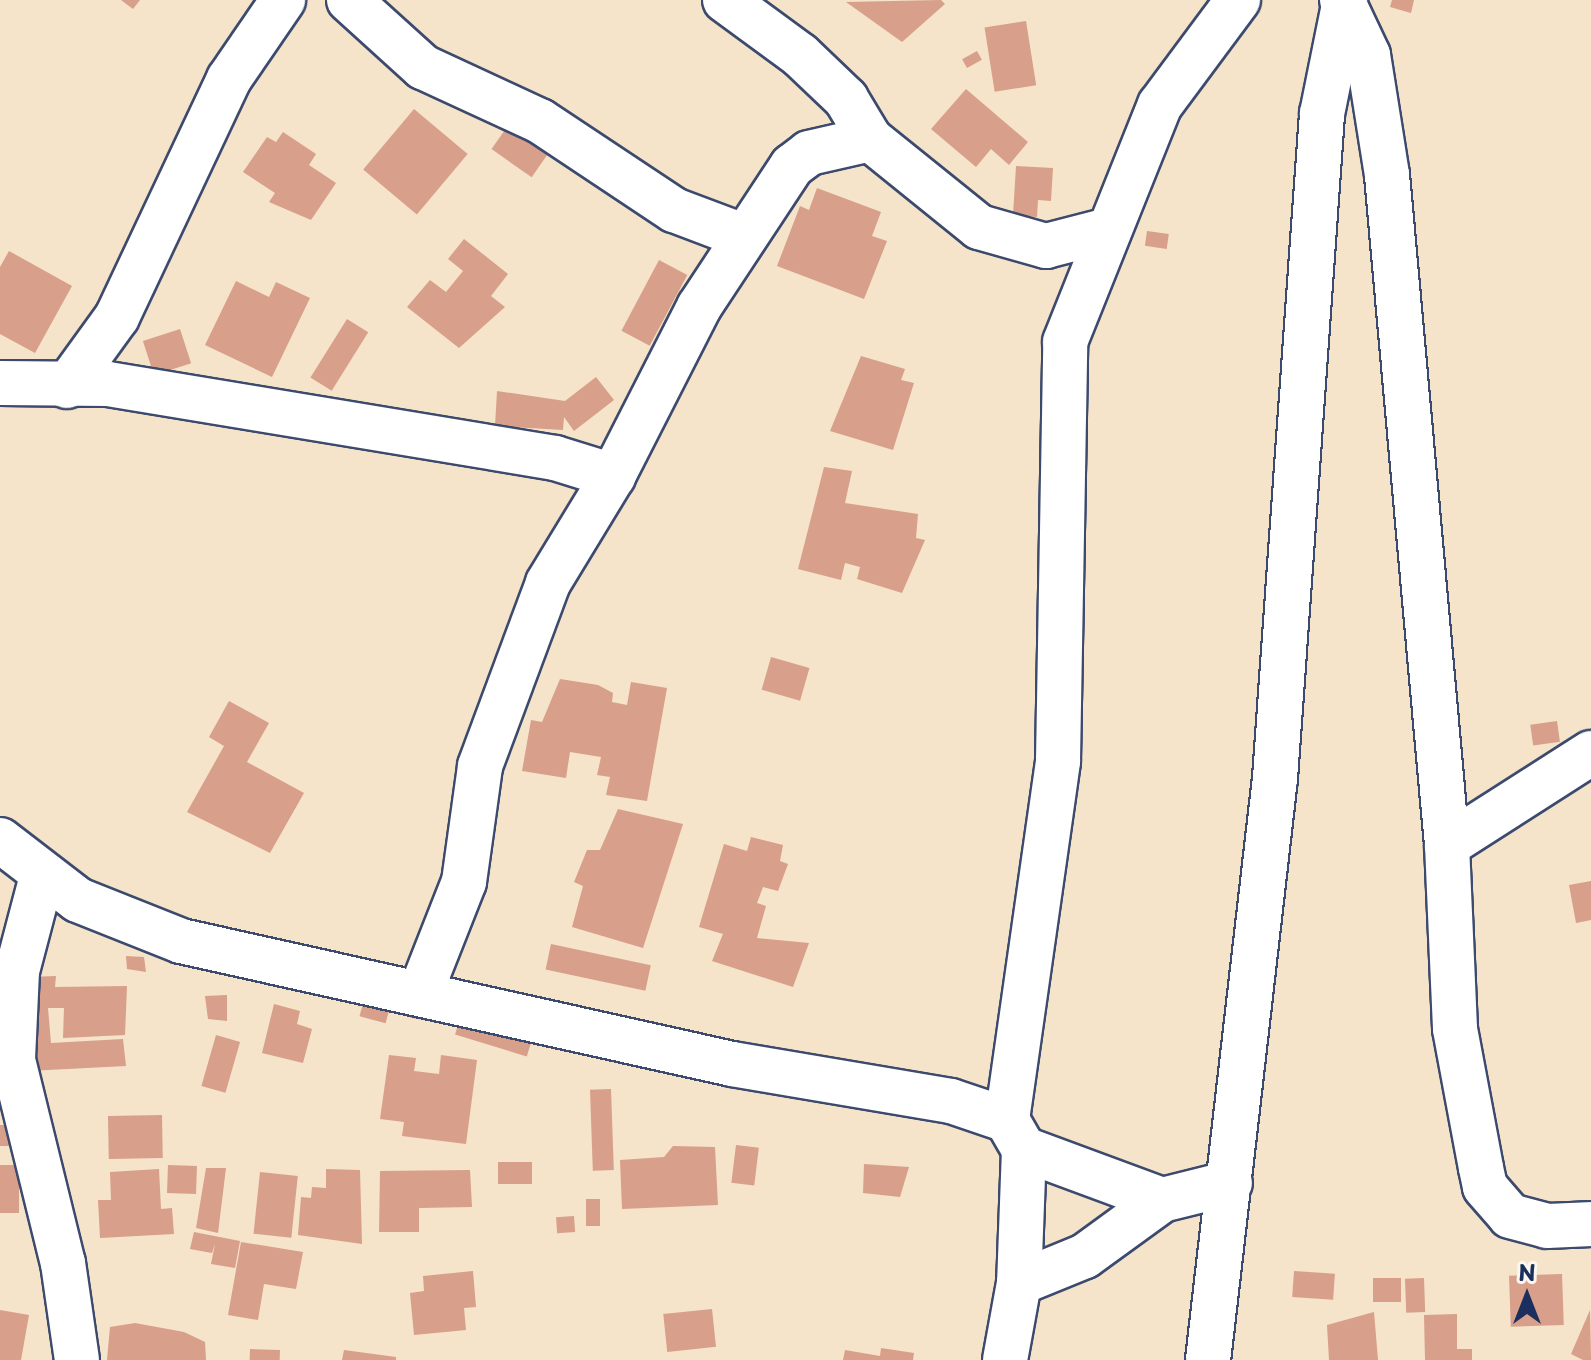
<!DOCTYPE html>
<style>
body{margin:0}
#map{position:relative;width:1591px;height:1360px;overflow:hidden;background:#f5e3ca;font-family:"Playpen Sans",sans-serif}
div>[style]{position:absolute}
[style*='--x']{left:calc(var(--x)*1px);top:calc(var(--y)*1px);width:calc(var(--w)*1px);rotate:calc(var(--a)*1deg)}
.building>*{inset:0;background:#d89f8a;transform-origin:0 0}
.roads{filter:drop-shadow(2px 0 #3c4a6e) drop-shadow(-2px 0 #3c4a6e) drop-shadow(0 2px #3c4a6e) drop-shadow(0 -2px #3c4a6e)}
.minor>*{height:44px;margin:-22px;padding:0 22px;transform-origin:22px;border-radius:22px;background:#fff}
span{translate:-50% -50%;white-space:nowrap;text-align:center;line-height:1.15;-webkit-text-stroke:7px #fbf7ec;paint-order:stroke}
.north{position:absolute;left:1487px;top:1256px;width:80px;height:80px;-webkit-text-stroke:6px #fbf7ec;paint-order:stroke;rotate:0deg;font-size:22px;font-weight:700;line-height:32px;text-align:center;color:#1b2f5e}
.north::after{content:'';display:block;margin:auto;width:28px;height:36px;background:#1b2f5e;clip-path:polygon(50% 0,100% 100%,50% 72%,0 100%)}
</style>
<div id="map">
<div class="building">
<i style="clip-path:polygon(121px 0,140px 0,133px 9px)"></i>
<i style="clip-path:polygon(941px 0,945px 4px,902px 42px,846px 2px)"></i>
<i style="clip-path:polygon(1392px 0,1414px 0,1411px 13px,1390px 7px)"></i>
<i style="left:1026px;top:21px;width:65px;height:42px;rotate:81deg"></i>
<i style="left:977px;top:51px;width:10px;height:17px;rotate:61deg"></i>
<i style="clip-path:polygon(966px 89px,1028px 142px,1009px 165px,991px 149px,976px 167px,931px 129px)"></i>
<i style="left:414px;top:109px;width:70px;height:79px;rotate:40deg"></i>
<i style="left:507px;top:127px;width:49px;height:27px;rotate:35deg"></i>
<i style="clip-path:polygon(283px 132px,316px 154px,309px 165px,336px 183px,311px 220px,269px 202px,275px 193px,243px 172px,267px 137px,276px 142px)"></i>
<i style="clip-path:polygon(1016px 166px,1053px 168px,1051px 201px,1038px 200px,1037px 217px,1013px 215px)"></i>
<i style="clip-path:polygon(817px 188px,881px 212px,872px 236px,887px 241px,864px 299px,777px 266px,800px 206px,809px 210px)"></i>
<i style="left:1147px;top:231px;width:22px;height:15px;rotate:8deg"></i>
<i style="clip-path:polygon(464px 239px,508px 274px,491px 296px,505px 307px,459px 348px,407px 307px,430px 280px,446px 292px,463px 271px,448px 259px)"></i>
<i style="clip-path:polygon(9px 251px,72px 286px,35px 353px,0 334px,0 267px)"></i>
<i style="left:659px;top:260px;width:32px;height:80px;rotate:28deg"></i>
<i style="clip-path:polygon(236px 281px,269px 297px,276px 282px,310px 298px,272px 377px,205px 345px)"></i>
<i style="left:347px;top:319px;width:25px;height:69px;rotate:32deg"></i>
<i style="left:180px;top:329px;width:36px;height:39px;rotate:72deg"></i>
<i style="clip-path:polygon(861px 356px,905px 369px,901px 380px,914px 383px,893px 450px,830px 431px)"></i>
<i style="clip-path:polygon(596px 377px,614px 400px,574px 431px,564px 417px,563px 430px,495px 426px,497px 391px,565px 401px)"></i>
<i style="clip-path:polygon(824px 467px,852px 471px,845px 503px,918px 514px,916px 538px,925px 540px,902px 593px,857px 579px,860px 567px,845px 563px,841px 580px,798px 569px)"></i>
<i style="left:771px;top:657px;width:40px;height:34px;rotate:16deg"></i>
<i style="clip-path:polygon(560px 679px,598px 685px,613px 693px,612px 702px,627px 705px,631px 682px,667px 688px,647px 801px,606px 795px,610px 777px,597px 775px,601px 757px,570px 752px,566px 778px,522px 771px,531px 720px,542px 722px)"></i>
<i style="clip-path:polygon(229px 701px,269px 723px,247px 762px,304px 793px,270px 853px,187px 812px,224px 746px,209px 737px)"></i>
<i style="left:1557px;top:721px;width:21px;height:27px;rotate:82deg"></i>
<i style="clip-path:polygon(618px 809px,683px 824px,643px 948px,572px 927px,583px 886px,574px 882px,587px 850px,600px 850px)"></i>
<i style="clip-path:polygon(751px 837px,783px 845px,780px 861px,788px 864px,778px 891px,763px 887px,757px 903px,766px 906px,757px 938px,809px 943px,793px 987px,712px 961px,723px 934px,699px 927px,724px 844px,747px 851px)"></i>
<i style="clip-path:polygon(1591px 881px,1591px 920px,1576px 923px,1569px 885px)"></i>
<i style="left:551px;top:944px;width:102px;height:26px;rotate:12deg"></i>
<i style="clip-path:polygon(126px 956px,144px 957px,146px 972px,127px 969px)"></i>
<i style="clip-path:polygon(56px 976px,55px 987px,127px 986px,125px 1035px,63px 1038px,64px 1008px,48px 1008px,51px 1043px,123px 1039px,126px 1066px,28px 1071px,28px 977px)"></i>
<i style="left:366px;top:992px;width:27px;height:25px;rotate:15deg"></i>
<i style="clip-path:polygon(227px 995px,227px 1021px,208px 1019px,205px 996px)"></i>
<i style="left:465px;top:1002px;width:75px;height:34px;rotate:17deg"></i>
<i style="clip-path:polygon(274px 1004px,300px 1011px,297px 1024px,312px 1029px,303px 1063px,262px 1053px)"></i>
<i style="left:412px;top:1005px;width:36px;height:13px;rotate:9deg"></i>
<i style="left:216px;top:1035px;width:25px;height:53px;rotate:16deg"></i>
<i style="clip-path:polygon(389px 1055px,416px 1058px,414px 1071px,439px 1074px,441px 1055px,477px 1060px,466px 1144px,402px 1136px,404px 1122px,380px 1119px)"></i>
<i style="left:611px;top:1089px;width:81px;height:21px;rotate:88deg"></i>
<i style="left:162px;top:1115px;width:43px;height:54px;rotate:89deg"></i>
<i style="left:0;top:1125px;width:13px;height:21px"></i>
<i style="left:736px;top:1145px;width:23px;height:38px;rotate:7deg"></i>
<i style="clip-path:polygon(673px 1146px,715px 1147px,718px 1205px,622px 1209px,620px 1160px,664px 1157px)"></i>
<i style="left:498px;top:1162px;width:34px;height:22px"></i>
<i style="clip-path:polygon(864px 1164px,909px 1167px,900px 1197px,863px 1193px)"></i>
<i style="left:0;top:1165px;width:19px;height:48px"></i>
<i style="left:168px;top:1165px;width:29px;height:28px;rotate:2deg"></i>
<i style="clip-path:polygon(206px 1168px,226px 1168px,218px 1233px,196px 1228px)"></i>
<i style="clip-path:polygon(159px 1169px,161px 1209px,172px 1208px,174px 1234px,100px 1238px,98px 1200px,111px 1200px,110px 1172px)"></i>
<i style="clip-path:polygon(326px 1169px,360px 1170px,362px 1244px,298px 1235px,301px 1197px,311px 1198px,312px 1187px,326px 1188px)"></i>
<i style="clip-path:polygon(470px 1170px,472px 1207px,419px 1208px,419px 1232px,379px 1232px,380px 1171px)"></i>
<i style="left:260px;top:1172px;width:38px;height:62px;rotate:6deg"></i>
<i style="left:586px;top:1199px;width:14px;height:27px"></i>
<i style="left:574px;top:1216px;width:16px;height:18px;rotate:86deg"></i>
<i style="clip-path:polygon(194px 1232px,240px 1241px,235px 1268px,211px 1264px,215px 1244px,212px 1253px,190px 1249px)"></i>
<i style="clip-path:polygon(241px 1242px,303px 1252px,296px 1289px,264px 1284px,258px 1320px,228px 1315px)"></i>
<i style="clip-path:polygon(473px 1271px,476px 1307px,464px 1308px,466px 1330px,414px 1335px,410px 1293px,424px 1291px,423px 1276px)"></i>
<i style="left:1294px;top:1271px;width:41px;height:26px;rotate:4deg"></i>
<i style="left:1562px;top:1274px;width:51px;height:53px;rotate:88deg"></i>
<i style="left:1401px;top:1278px;width:24px;height:28px;rotate:90deg"></i>
<i style="left:1424px;top:1278px;width:34px;height:19px;rotate:88deg"></i>
<i style="left:712px;top:1309px;width:38px;height:49px;rotate:84deg"></i>
<i style="clip-path:polygon(0 1310px,29px 1315px,21px 1360px,0 1360px)"></i>
<i style="clip-path:polygon(1590px 1310px,1591px 1360px,1583px 1360px,1571px 1354px)"></i>
<i style="clip-path:polygon(1374px 1312px,1378px 1360px,1329px 1360px,1327px 1325px)"></i>
<i style="clip-path:polygon(1457px 1314px,1457px 1349px,1472px 1349px,1472px 1360px,1425px 1360px,1424px 1315px)"></i>
<i style="clip-path:polygon(135px 1323px,184px 1332px,205px 1342px,206px 1360px,107px 1360px,110px 1327px)"></i>
<i style="clip-path:polygon(881px 1348px,914px 1353px,913px 1360px,843px 1360px,845px 1350px,880px 1356px)"></i>
<i style="left:250px;top:1349px;width:30px;height:11px;rotate:2deg"></i>
<i style="clip-path:polygon(344px 1350px,396px 1357px,396px 1360px,342px 1360px)"></i>
</div>
<div class="roads">
<div class="minor">
<i style="--x:349;--y:0;--w:100;--a:42.2"></i>
<i style="--x:423;--y:67;--w:129;--a:24.8"></i>
<i style="--x:540;--y:121;--w:161;--a:33.6"></i>
<i style="--x:674;--y:210;--w:74;--a:20.6"></i>
<i style="--x:725;--y:0;--w:93;--a:36.3"></i>
<i style="--x:800;--y:55;--w:64;--a:43.7"></i>
<i style="--x:846;--y:99;--w:47;--a:59"></i>
<i style="--x:870;--y:139;--w:140;--a:38.9"></i>
<i style="--x:979;--y:227;--w:70;--a:15.8"></i>
<i style="--x:1046;--y:246;--w:64;--a:-14.5"></i>
<i style="--x:1342;--y:0;--w:61;--a:64.7"></i>
<i style="--x:1368;--y:55;--w:121;--a:81"></i>
<i style="--x:1387;--y:175;--w:673;--a:84.88"></i>
<i style="--x:1447;--y:845;--w:184;--a:87.5"></i>
<i style="--x:1455;--y:1029;--w:141;--a:79.4"></i>
<i style="--x:1481;--y:1168;--w:19;--a:78"></i>
<i style="--x:1485;--y:1187;--w:38;--a:49"></i>
<i style="--x:1510;--y:1216;--w:38;--a:15"></i>
<i style="--x:1547;--y:1226;--w:44;--a:-2.6"></i>
<i style="--x:0;--y:383;--w:108;--a:0.5"></i>
<i style="--x:108;--y:384;--w:453;--a:9.4"></i>
<i style="--x:555;--y:458;--w:61;--a:17.2"></i>
<i style="--x:67;--y:386;--w:85;--a:-54.1"></i>
<i style="--x:117;--y:317;--w:263;--a:-64.8"></i>
<i style="--x:229;--y:79;--w:96;--a:-55.6"></i>
<i style="--x:0;--y:840;--w:98;--a:37.6"></i>
<i style="--x:78;--y:900;--w:111;--a:21.7"></i>
<i style="--x:181;--y:941;--w:565;--a:12.58"></i>
<i style="--x:732;--y:1064;--w:222;--a:9.6"></i>
<i style="--x:951;--y:1101;--w:59;--a:18.7"></i>
<i style="--x:1007;--y:1120;--w:34;--a:60"></i>
<i style="--x:1024;--y:1149;--w:134;--a:92.1"></i>
<i style="--x:1019;--y:1283;--w:78;--a:100.3"></i>
<i style="--x:1447;--y:845;--w:171;--a:-32.6"></i>
<i style="--x:42;--y:876;--w:98;--a:104.7"></i>
<i style="--x:17;--y:971;--w:89;--a:92.6"></i>
<i style="--x:13;--y:1060;--w:209;--a:76.2"></i>
<i style="--x:63;--y:1263;--w:98;--a:81.8"></i>
<i style="--x:421;--y:991;--w:117;--a:-68.5"></i>
<i style="--x:464;--y:882;--w:117;--a:-82.1"></i>
<i style="--x:480;--y:766;--w:195;--a:-69.6"></i>
<i style="--x:548;--y:583;--w:125;--a:-58.7"></i>
<i style="--x:613;--y:476;--w:190;--a:-63"></i>
<i style="--x:699;--y:307;--w:169;--a:-56.6"></i>
<i style="--x:792;--y:166;--w:21;--a:-37"></i>
<i style="--x:809;--y:153;--w:63;--a:-12.9"></i>
<i style="--x:1007;--y:1120;--w:363;--a:-81.9"></i>
<i style="--x:1058;--y:761;--w:419;--a:-89"></i>
<i style="--x:1065;--y:342;--w:255;--a:-68.2"></i>
<i style="--x:1160;--y:105;--w:131;--a:-53.4"></i>
<i style="--x:1024;--y:1149;--w:147;--a:20.3"></i>
<i style="--x:1162;--y:1200;--w:70;--a:-14"></i>
<i style="--x:1019;--y:1283;--w:71;--a:-22.2"></i>
<i style="--x:1085;--y:1256;--w:95;--a:-36"></i>
<i style="--x:1208;--y:1360;--w:586;--a:-83.43"></i>
<i style="--x:1275;--y:778;--w:666;--a:-85.95"></i>
<i style="--x:1322;--y:114;--w:116;--a:-78.6"></i>
</div>
</div>
<div class="north">N</div>
</div>
